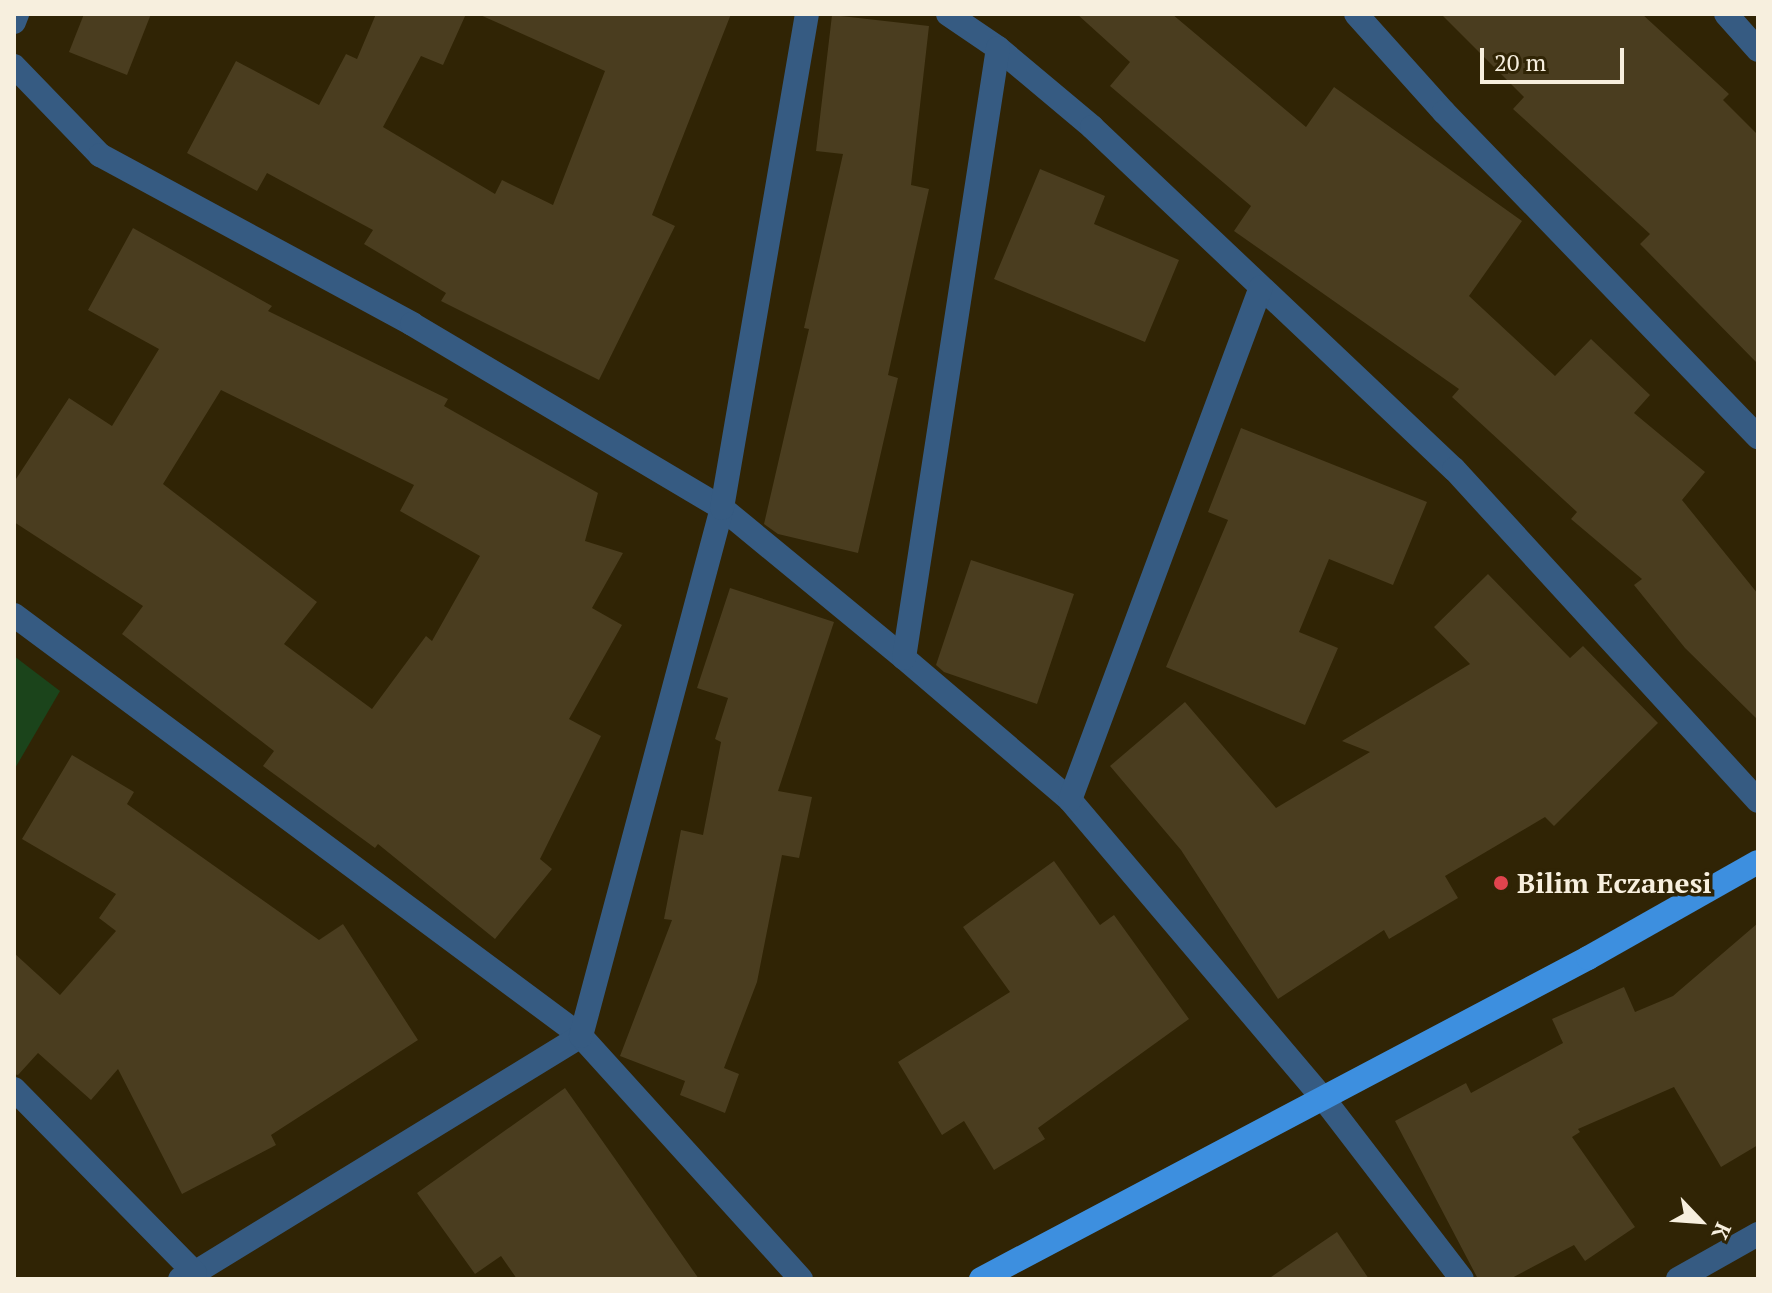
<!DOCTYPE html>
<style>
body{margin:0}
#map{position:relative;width:1772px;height:1293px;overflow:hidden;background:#302405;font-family:"PT Serif",serif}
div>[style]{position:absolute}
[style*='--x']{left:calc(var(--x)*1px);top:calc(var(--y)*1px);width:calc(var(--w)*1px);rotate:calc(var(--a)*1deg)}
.green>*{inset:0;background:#1b441b}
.building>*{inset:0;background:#4a3d1f}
.minor>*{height:24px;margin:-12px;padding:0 12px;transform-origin:12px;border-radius:12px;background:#365b82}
.major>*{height:24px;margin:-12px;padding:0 12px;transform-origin:12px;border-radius:12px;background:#3d8fdf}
.dots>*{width:22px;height:22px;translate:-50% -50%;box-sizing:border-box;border:4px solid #302405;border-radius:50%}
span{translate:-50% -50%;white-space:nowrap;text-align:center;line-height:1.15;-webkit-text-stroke:7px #302405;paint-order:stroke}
.poi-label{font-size:28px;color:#f7efde;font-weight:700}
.left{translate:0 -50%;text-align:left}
.frame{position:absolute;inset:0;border:16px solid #f7efde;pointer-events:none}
.north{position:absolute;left:1660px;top:1181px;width:80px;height:80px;-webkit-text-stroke:6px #302405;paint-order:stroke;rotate:115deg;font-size:22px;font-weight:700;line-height:32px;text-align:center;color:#f7efde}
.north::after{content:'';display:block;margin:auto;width:28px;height:36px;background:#f7efde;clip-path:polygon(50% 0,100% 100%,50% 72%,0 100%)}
.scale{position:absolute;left:1480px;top:48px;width:144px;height:36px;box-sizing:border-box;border:4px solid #f7efde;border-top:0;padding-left:10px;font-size:24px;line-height:28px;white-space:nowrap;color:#f7efde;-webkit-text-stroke:6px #302405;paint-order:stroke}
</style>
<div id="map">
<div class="green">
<i style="clip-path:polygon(14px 656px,60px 691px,14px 770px)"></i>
</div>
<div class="building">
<i style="clip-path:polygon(84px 14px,151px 14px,127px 75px,69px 52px)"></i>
<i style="clip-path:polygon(376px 14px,466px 14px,443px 65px,421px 56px,383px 127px,495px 194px,502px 180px,553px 205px,605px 71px,478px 14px,731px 14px,652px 215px,675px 226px,599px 380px,441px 301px,446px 293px,364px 244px,373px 230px,267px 173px,257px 191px,187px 153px,236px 61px,319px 105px,346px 54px,357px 59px)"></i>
<i style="clip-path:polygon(1077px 14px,1172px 14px,1306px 127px,1334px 87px,1522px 221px,1469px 296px,1555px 376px,1591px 339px,1650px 395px,1634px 413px,1705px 472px,1682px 500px,1758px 594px,1758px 720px,1685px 648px,1634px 585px,1642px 579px,1571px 519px,1577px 512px,1452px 397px,1459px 389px,1234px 231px,1251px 206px,1110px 86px,1130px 62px)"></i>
<i style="clip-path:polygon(1441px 14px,1642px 14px,1729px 94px,1723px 100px,1758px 135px,1758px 364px,1640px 244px,1650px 234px,1513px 109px,1524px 97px)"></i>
<i style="clip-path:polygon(832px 15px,929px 26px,911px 185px,929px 189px,888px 375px,898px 378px,858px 553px,778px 534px,764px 524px,809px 329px,804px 328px,843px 154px,816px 151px)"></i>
<i style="clip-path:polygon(1040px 169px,1105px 196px,1094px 224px,1179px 260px,1145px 342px,994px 279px)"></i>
<i style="clip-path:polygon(evenodd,133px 228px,272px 306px,268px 311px,448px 399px,444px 406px,598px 493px,585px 541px,623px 553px,592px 608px,622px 625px,569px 719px,601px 736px,540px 859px,552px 869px,495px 939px,378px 844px,375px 848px,263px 766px,274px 751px,122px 634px,143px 606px,14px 522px,14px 482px,69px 398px,112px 426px,159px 349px,88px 310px,133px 228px,221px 390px,414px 485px,400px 511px,480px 556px,432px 641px,426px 636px,372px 709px,284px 644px,317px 602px,163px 484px,221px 390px)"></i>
<i style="clip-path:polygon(1241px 428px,1427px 502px,1393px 585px,1329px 559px,1299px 632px,1338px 648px,1305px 725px,1166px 667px,1228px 520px,1208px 512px)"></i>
<i style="clip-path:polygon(971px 560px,1074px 594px,1037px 704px,944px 672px,936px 665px)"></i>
<i style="clip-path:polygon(1488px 574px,1570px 658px,1583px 646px,1658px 723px,1554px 826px,1545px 817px,1445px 876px,1458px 898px,1389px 939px,1384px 930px,1278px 999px,1181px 850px,1110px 766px,1185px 702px,1276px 808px,1370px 752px,1342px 741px,1470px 664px,1434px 627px)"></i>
<i style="clip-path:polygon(730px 588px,834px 622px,778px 791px,812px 797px,799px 858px,782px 855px,757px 982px,724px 1068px,739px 1074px,725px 1113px,680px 1095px,685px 1081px,620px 1056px,672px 920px,664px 919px,681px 830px,703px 835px,721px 742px,715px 739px,728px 698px,697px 688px)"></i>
<i style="clip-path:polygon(72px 755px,134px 792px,127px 804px,319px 940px,343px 924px,418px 1040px,271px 1135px,276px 1145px,182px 1194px,118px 1069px,91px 1100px,38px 1053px,18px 1075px,14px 1074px,14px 953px,60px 995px,116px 931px,99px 918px,116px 894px,22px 839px)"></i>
<i style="clip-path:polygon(1054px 861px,1100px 925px,1114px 915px,1189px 1019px,1038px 1128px,1045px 1139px,994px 1170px,964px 1121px,942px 1135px,898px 1062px,1010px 992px,963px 927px)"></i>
<i style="clip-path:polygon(1758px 923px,1758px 1145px,1721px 1167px,1674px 1087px,1578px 1129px,1580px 1132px,1572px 1137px,1635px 1227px,1585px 1261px,1574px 1245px,1510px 1279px,1478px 1279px,1395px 1121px,1466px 1083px,1471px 1093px,1563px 1043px,1552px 1019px,1624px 987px,1635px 1012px,1673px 996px)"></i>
<i style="clip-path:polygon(565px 1088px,613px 1156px,699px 1279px,517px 1279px,501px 1256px,475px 1274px,417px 1193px)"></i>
<i style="clip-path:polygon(1337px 1232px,1369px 1279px,1268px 1279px)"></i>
</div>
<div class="minor">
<i style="--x:948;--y:14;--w:60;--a:34.2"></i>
<i style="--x:998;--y:48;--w:123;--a:40"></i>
<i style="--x:1092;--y:127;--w:498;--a:43.4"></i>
<i style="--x:1454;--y:469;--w:450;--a:47.5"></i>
<i style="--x:1356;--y:14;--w:132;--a:48.1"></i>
<i style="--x:1444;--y:112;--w:452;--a:46"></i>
<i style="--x:1726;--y:14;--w:48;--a:48.4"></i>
<i style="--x:14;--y:22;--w:9;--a:-69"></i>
<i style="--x:14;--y:66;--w:124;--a:46"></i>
<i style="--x:100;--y:155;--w:355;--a:28.4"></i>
<i style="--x:412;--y:324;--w:360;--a:30.7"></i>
<i style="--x:722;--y:508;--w:236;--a:39.5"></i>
<i style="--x:904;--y:658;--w:218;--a:40.5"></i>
<i style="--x:1070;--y:800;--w:391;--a:49.7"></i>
<i style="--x:1323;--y:1098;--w:228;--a:52.5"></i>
<i style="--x:14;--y:615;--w:706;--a:36.59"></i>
<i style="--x:581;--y:1036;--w:453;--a:148.5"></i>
<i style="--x:195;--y:1273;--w:16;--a:158"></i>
<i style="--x:904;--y:658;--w:617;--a:-81.24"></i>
<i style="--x:1070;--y:800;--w:547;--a:-69.58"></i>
<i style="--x:14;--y:1089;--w:258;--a:45.5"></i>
<i style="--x:801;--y:1279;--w:328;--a:-132.2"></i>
<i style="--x:581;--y:1036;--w:547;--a:-75.05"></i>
<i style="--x:722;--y:508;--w:501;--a:-80.24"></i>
<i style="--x:1678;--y:1279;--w:92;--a:-29.4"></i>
</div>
<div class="major">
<i style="--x:981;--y:1279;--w:687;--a:-27.87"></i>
<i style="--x:1588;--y:958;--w:195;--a:-29.5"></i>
</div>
<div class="dots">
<i style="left:1501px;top:883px;background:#e0444e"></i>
</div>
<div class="poi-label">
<span class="left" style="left:1517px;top:883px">Bilim Eczanesi</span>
</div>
<div class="frame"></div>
<div class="north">K</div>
<div class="scale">20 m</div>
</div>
